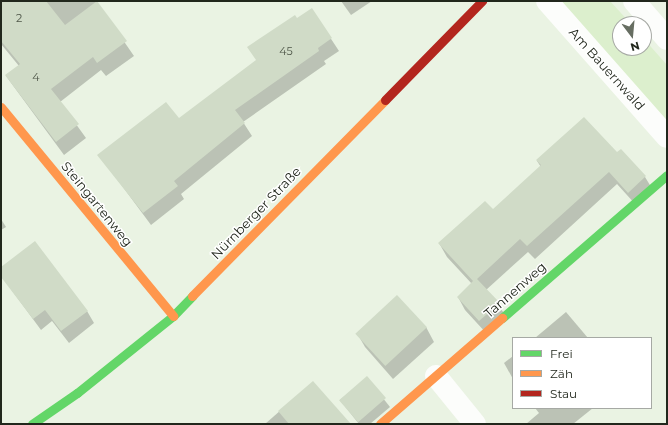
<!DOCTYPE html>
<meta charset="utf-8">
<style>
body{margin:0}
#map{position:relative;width:668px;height:425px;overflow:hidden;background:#eaf3e3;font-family:Montserrat,sans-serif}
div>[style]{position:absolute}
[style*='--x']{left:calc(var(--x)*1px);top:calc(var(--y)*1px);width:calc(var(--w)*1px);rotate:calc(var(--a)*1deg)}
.green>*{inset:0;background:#dcefcd}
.shadow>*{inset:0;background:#0003}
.building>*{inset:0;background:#d0dbc7;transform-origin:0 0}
.street>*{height:22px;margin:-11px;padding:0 11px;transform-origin:11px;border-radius:11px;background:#fcfdfb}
.fast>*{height:9px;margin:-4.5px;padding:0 4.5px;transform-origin:4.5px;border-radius:4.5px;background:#63d668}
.slow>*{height:9px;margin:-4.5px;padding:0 4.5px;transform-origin:4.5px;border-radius:4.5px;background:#ff974d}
.jam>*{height:9px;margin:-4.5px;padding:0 4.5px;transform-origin:4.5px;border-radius:4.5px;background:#b3261e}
span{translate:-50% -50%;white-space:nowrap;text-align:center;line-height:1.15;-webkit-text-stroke:3px #fff;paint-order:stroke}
.number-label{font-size:11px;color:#4e5648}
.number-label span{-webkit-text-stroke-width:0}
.street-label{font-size:13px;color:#21271c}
.frame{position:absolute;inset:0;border:2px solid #21271c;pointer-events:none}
.legend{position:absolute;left:512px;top:337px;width:140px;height:72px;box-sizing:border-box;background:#fff;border:1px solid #a6a9a4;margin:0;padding:5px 7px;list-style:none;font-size:12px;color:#21271c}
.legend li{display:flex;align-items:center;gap:8px;height:20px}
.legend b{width:20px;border:1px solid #a6a9a4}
.north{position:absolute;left:612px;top:16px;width:40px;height:40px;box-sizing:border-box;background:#fff;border:1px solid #a6a9a4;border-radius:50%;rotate:164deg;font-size:11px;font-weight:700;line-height:16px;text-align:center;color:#21271c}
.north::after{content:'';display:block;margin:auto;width:14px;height:18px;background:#676e62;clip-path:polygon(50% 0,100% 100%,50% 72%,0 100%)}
</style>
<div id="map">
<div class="green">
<i style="clip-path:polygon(556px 1px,610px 1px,631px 24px,620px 24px,620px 48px,644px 48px,644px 39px,667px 65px,667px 127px)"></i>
</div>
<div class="shadow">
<i style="clip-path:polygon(3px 1px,96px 1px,134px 56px,106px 76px,101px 70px,60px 102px,86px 138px,64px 155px,6px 76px,19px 66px,1px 44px)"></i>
<i style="clip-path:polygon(341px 1px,372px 1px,351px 15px)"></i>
<i style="clip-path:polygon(312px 10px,339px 51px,324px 61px,326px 64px,243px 122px,252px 136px,181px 194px,184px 199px,151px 225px,117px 179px,179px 120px,257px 61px,297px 19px)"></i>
<i style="clip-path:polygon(617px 154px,645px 177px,653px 190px,636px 205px,617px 184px,535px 259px,528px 252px,486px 290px,507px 317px,487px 334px,465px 310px,458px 297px,472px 284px,447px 257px,439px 243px,493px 211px,541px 167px,537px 161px)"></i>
<i style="clip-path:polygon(1px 219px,6px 227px,1px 230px)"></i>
<i style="clip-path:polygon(2px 277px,87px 311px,94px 323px,69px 343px,52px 321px,41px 330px)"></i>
<i style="clip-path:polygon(566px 312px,588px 338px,535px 338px)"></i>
<i style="clip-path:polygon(426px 327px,434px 342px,393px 379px,365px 347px,357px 333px)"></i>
<i style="clip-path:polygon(513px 356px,513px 379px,504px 363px)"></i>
<i style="clip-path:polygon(367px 378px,390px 407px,370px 424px,359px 424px,340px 400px)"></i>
<i style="clip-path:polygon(313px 382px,347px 424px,265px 424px)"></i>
<i style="clip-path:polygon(535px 408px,593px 408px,573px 424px,526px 424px,539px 413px)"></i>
</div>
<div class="building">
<i style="clip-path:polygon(1px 1px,46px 1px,65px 25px,97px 1px,127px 41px,97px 63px,93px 57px,51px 89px,79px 124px,56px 142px,5px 75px,20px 64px,1px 41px)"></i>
<i style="clip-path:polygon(312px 8px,332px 38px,318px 48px,319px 51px,235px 110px,245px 123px,174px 181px,178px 186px,143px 213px,97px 155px,166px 102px,179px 118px,256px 60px,247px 47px,295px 15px,297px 18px)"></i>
<i style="clip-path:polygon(584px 117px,617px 152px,621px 149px,646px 176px,628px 193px,609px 172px,527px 246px,520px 239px,477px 279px,500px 303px,479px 321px,457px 297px,473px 281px,438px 243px,485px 201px,493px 209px,541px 165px,536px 160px)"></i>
<i style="clip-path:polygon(35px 241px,88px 311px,61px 331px,45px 310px,33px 319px,1px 277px,1px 267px)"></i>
<i style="left:397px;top:295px;width:44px;height:57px;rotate:47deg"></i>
<i style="left:367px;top:376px;width:29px;height:37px;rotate:49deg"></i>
<i style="clip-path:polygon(313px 381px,351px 424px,289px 424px,278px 411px)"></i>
</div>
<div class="street">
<i style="--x:547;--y:1;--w:181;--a:48.6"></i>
<i style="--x:634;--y:1;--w:50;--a:49"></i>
<i style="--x:436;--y:376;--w:62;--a:50.9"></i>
</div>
<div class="fast">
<i style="--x:502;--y:318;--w:218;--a:-40.9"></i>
<i style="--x:32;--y:424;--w:55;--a:-34.6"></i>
<i style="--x:77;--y:393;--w:123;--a:-38.7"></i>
<i style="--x:173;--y:316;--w:28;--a:-46"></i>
</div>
<div class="slow">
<i style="--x:1;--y:107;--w:271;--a:50.5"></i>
<i style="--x:192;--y:296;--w:275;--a:-45.4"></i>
<i style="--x:380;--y:424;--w:162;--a:-41"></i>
</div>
<div class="jam">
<i style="--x:385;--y:100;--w:139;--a:-45.6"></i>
</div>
<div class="number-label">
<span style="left:19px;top:18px">2</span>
<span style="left:286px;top:51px">45</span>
<span style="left:36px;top:77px">4</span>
</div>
<div class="street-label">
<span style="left:607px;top:69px;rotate:48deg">Am Bauernwald</span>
<span style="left:97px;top:204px;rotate:51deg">Steingartenweg</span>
<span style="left:256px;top:213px;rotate:-46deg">Nürnberger Straße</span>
<span style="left:515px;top:290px;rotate:-41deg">Tannenweg</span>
</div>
<div class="frame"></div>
<ul class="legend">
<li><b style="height:5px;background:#63d668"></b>Frei</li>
<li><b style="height:5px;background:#ff974d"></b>Zäh</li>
<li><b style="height:5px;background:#b3261e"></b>Stau</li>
</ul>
<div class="north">N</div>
</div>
